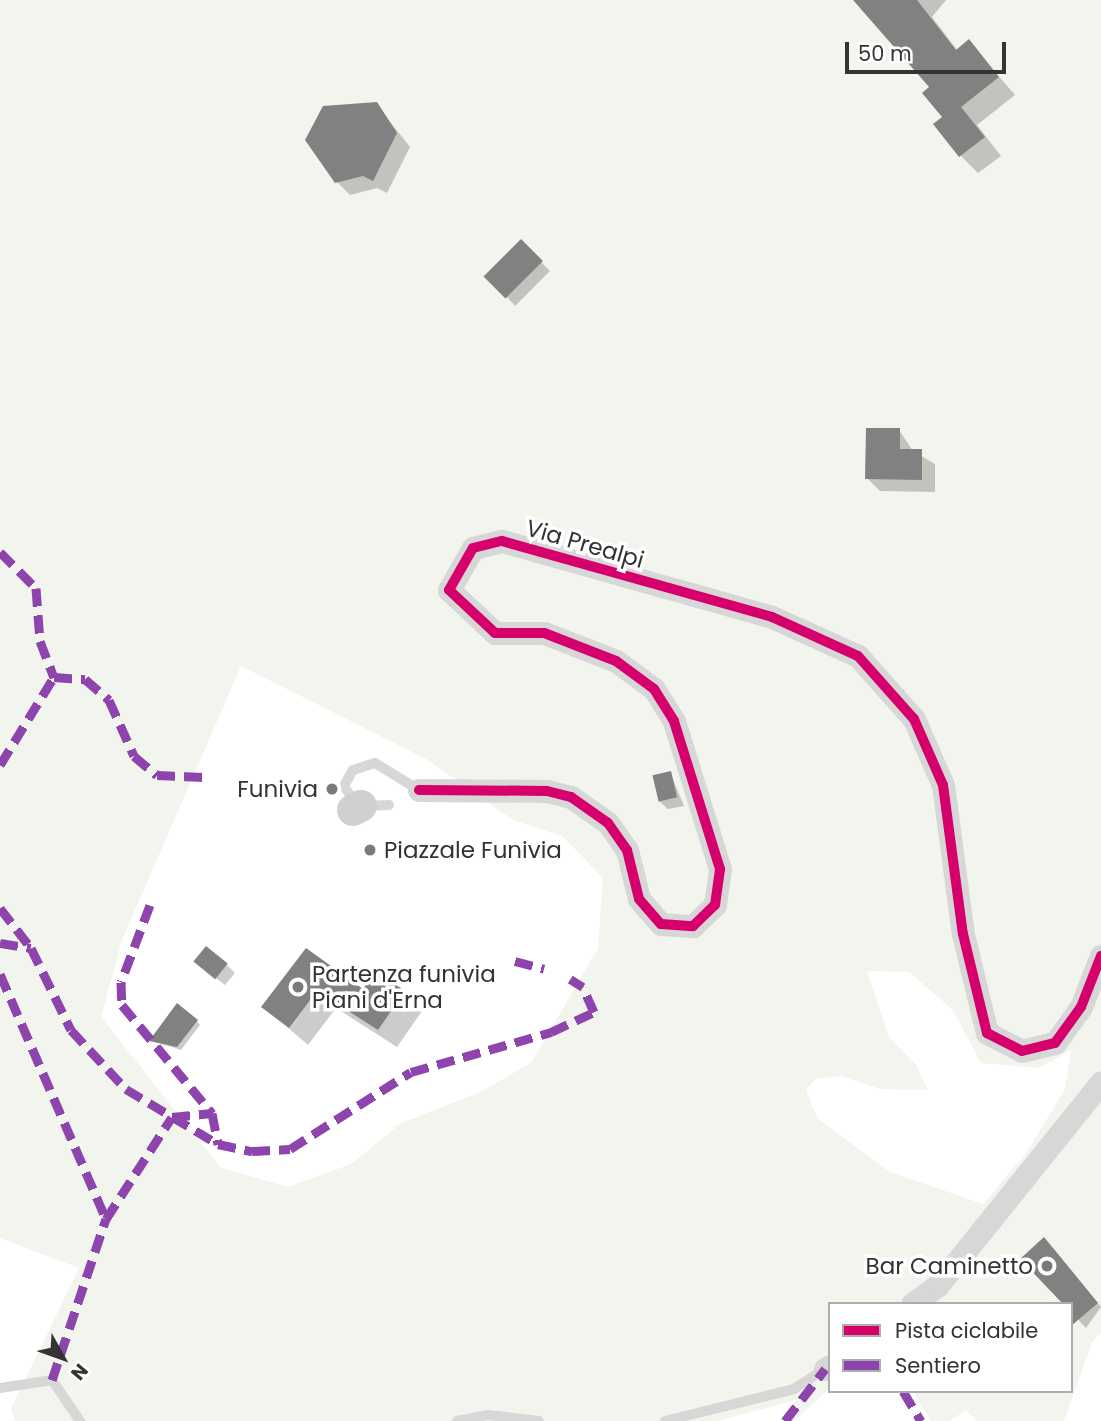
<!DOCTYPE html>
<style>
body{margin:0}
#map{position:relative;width:1101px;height:1421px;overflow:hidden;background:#fff;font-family:Poppins,sans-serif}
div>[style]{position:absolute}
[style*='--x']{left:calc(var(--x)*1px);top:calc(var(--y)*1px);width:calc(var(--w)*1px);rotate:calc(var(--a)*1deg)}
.green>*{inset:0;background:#f1f5ed}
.shadow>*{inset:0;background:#0003;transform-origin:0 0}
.building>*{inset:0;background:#818181;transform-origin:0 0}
.lane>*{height:10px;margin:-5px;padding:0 5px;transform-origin:5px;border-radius:5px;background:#d7d7d7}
.street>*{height:23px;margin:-11.5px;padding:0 11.5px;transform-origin:11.5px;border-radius:11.5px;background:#d7d7d7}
.secondary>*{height:32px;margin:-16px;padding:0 16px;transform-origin:16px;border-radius:16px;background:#d0d0d0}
.quiet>*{height:9px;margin-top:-4.5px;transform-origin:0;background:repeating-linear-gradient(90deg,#8e44ad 0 18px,transparent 0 27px)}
.cycleway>*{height:10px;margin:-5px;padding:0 5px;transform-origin:5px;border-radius:5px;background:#d6006c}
.dots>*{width:19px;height:19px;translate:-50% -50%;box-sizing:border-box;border:4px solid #fff;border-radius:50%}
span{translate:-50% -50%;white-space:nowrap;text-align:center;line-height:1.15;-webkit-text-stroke:7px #fff;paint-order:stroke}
.street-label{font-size:23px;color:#333}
.poi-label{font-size:23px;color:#333}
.right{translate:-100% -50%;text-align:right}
.left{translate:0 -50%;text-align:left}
.legend{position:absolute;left:828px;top:1302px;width:245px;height:91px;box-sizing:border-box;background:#fff;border:2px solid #adadad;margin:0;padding:9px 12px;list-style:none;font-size:21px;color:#333}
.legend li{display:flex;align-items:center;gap:14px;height:35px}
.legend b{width:35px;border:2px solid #adadad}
.north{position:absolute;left:28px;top:1323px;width:70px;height:70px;-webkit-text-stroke:5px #fff;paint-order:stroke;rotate:130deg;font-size:19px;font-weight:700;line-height:28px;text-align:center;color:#333}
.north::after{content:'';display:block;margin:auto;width:24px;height:32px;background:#333;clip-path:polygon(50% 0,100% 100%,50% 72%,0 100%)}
.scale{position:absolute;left:845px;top:42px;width:161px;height:32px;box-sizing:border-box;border:4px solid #333;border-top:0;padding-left:9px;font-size:21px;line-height:24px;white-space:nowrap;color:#333;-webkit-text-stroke:5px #fff;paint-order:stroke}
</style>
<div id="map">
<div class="green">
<i style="clip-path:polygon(evenodd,0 0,1101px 0,1101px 1333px,1092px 1342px,1064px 1421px,977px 1421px,966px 1410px,950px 1421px,931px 1421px,912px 1391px,1071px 1391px,1071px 1304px,830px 1304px,830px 1388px,794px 1421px,781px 1421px,796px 1400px,718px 1421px,15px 1421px,11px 1409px,79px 1268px,0 1238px,0 0,241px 666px,426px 759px,513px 820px,562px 836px,603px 878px,598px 948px,532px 1062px,481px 1092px,401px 1123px,351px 1164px,288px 1187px,221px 1168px,101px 1017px,122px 940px,241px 666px,0 0,867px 971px,909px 972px,953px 1010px,981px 1063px,1039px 1068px,1071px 1050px,1065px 1089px,1027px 1152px,983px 1204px,890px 1172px,817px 1118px,806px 1090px,815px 1079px,842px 1076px,880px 1089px,928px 1090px,916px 1065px,889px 1037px,867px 971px)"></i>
</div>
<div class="shadow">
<i style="clip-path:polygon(860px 0,946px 0,932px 17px,958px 51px,969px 42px,1015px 95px,977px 125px,1001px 156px,978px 173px,961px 156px,936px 124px,944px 118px,932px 87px)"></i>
<i style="clip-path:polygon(376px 104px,410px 147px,387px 193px,377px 188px,350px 195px,337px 182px)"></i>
<i style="left:521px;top:242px;width:41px;height:49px;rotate:45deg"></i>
<i style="clip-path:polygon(899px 430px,913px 451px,935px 464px,935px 492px,880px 491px,867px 478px)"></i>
<i style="clip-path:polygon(670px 772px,684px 806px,668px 809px,659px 801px)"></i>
<i style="clip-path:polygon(306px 950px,364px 991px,376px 974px,422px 1011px,397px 1047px,336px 1008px,308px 1045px,264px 1007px)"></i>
<i style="clip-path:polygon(227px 965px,235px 973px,225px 985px,205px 970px)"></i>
<i style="clip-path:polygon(197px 1021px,200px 1025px,181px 1050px,152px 1041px)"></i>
<i style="clip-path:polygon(1053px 1248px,1101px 1307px,1086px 1328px,1071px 1312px)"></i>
</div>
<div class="building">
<i style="clip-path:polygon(853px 0,917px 0,956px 50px,969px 39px,999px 77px,961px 107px,985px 137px,959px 157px,933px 124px,942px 117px,922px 93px,929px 87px)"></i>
<i style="clip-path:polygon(377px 102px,397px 133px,373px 181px,363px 176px,335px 183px,305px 140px,323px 106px)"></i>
<i style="left:521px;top:239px;width:31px;height:53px;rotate:45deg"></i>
<i style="clip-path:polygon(866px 428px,900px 428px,900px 449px,922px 449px,922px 480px,865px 479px)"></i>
<i style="left:671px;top:771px;width:27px;height:19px;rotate:77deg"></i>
<i style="left:206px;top:946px;width:28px;height:20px;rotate:39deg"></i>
<i style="clip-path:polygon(306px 948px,363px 989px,376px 971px,405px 991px,378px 1030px,317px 991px,289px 1028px,261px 1007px)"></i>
<i style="clip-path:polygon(177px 1003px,198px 1020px,177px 1047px,149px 1041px)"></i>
<i style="clip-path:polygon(1044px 1237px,1098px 1303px,1071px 1326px,1071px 1304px,1063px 1304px,1020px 1259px)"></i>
</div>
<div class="lane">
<i style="--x:389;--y:805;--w:28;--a:178"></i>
<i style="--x:361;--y:806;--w:12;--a:-138"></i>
<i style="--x:352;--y:798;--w:14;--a:-124"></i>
<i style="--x:344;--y:786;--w:18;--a:-61"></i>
<i style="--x:353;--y:770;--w:23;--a:-18"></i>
<i style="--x:375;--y:763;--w:52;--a:31.5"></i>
<i style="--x:0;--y:1388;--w:53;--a:-8.7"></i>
<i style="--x:52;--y:1380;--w:50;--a:55.7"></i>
<i style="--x:457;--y:1421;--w:32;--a:-11"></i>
<i style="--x:488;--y:1415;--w:51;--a:6.7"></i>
<i style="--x:665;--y:1421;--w:133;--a:-13.9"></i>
<i style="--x:794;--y:1389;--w:37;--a:-33"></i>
</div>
<div class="street">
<i style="--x:419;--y:790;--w:128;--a:0.4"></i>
<i style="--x:547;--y:791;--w:25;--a:14"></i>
<i style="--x:571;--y:797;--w:45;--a:35.1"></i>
<i style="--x:608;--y:823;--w:33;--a:55"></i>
<i style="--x:627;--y:850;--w:50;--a:76.2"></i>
<i style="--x:639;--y:899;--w:33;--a:49"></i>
<i style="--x:661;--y:924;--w:32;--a:4"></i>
<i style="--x:693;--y:926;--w:30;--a:-44"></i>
<i style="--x:715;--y:905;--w:36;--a:-82"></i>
<i style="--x:720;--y:869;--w:155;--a:-107.3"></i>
<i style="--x:674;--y:721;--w:38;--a:-122"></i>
<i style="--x:654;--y:689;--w:47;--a:-143.6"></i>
<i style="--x:616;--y:661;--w:77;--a:-158.7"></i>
<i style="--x:544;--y:633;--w:49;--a:180"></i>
<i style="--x:495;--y:633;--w:63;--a:-136.9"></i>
<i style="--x:449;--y:590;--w:48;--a:-60.3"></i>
<i style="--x:473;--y:548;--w:30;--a:-14"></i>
<i style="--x:502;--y:541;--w:280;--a:15.7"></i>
<i style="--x:772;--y:617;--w:94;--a:24.4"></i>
<i style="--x:858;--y:656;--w:84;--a:48.4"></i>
<i style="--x:914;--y:719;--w:72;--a:66.3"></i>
<i style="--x:943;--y:785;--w:150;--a:82.4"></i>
<i style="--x:963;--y:934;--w:102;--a:76.4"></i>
<i style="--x:987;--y:1033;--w:39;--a:27"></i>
<i style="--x:1022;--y:1051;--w:34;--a:-14"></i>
<i style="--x:1055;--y:1043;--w:44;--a:-54.2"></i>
<i style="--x:1081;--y:1007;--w:55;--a:-68.6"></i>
<i style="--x:912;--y:1304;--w:32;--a:-36"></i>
<i style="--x:938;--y:1285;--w:260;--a:-51.2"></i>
<i style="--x:825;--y:1369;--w:6;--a:-31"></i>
</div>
<div class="secondary">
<i style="--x:353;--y:810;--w:9;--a:-27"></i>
</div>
<div class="quiet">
<i style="--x:0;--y:552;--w:51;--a:45"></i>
<i style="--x:36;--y:588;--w:53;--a:85.7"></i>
<i style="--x:40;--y:641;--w:39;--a:69"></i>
<i style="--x:0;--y:765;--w:103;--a:-58.5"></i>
<i style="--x:54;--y:677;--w:31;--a:4"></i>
<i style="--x:85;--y:679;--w:32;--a:41"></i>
<i style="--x:109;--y:700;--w:61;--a:65.9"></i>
<i style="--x:134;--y:756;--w:30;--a:40"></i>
<i style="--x:157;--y:775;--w:46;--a:2.5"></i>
<i style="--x:150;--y:905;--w:82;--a:110.6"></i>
<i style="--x:121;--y:982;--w:23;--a:88"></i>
<i style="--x:122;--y:1005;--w:141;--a:50.2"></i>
<i style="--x:212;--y:1113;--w:32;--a:79"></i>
<i style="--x:0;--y:908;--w:51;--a:52.2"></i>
<i style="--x:31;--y:948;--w:91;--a:64"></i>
<i style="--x:71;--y:1030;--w:81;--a:47"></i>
<i style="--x:126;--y:1089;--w:107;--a:30.9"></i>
<i style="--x:218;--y:1144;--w:35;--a:12"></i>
<i style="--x:252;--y:1151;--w:38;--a:-3"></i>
<i style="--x:290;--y:1149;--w:143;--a:-32.5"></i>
<i style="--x:411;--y:1072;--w:146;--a:-15.9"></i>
<i style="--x:551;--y:1032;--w:47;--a:-24.9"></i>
<i style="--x:594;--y:1012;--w:27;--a:-114"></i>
<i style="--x:583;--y:987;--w:15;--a:-148"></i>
<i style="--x:0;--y:943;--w:31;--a:9"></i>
<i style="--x:515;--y:961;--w:30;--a:15"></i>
<i style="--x:0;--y:974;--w:267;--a:66.6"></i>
<i style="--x:52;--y:1380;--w:170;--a:-71.5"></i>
<i style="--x:106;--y:1219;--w:121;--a:-57.1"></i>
<i style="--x:172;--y:1117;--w:40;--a:-5.7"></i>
<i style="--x:903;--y:1391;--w:35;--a:59"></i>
<i style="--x:785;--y:1421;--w:66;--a:-52.4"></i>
</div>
<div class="cycleway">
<i style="--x:419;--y:790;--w:128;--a:0.4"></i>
<i style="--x:547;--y:791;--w:25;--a:14"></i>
<i style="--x:571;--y:797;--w:45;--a:35.1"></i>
<i style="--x:608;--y:823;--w:33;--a:55"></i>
<i style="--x:627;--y:850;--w:50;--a:76.2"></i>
<i style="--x:639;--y:899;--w:33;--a:49"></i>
<i style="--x:661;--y:924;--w:32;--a:4"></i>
<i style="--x:693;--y:926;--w:30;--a:-44"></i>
<i style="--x:715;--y:905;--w:36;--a:-82"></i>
<i style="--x:720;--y:869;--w:155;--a:-107.3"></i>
<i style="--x:674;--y:721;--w:38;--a:-122"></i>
<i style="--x:654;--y:689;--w:47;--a:-143.6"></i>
<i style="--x:616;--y:661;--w:77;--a:-158.7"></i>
<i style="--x:544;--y:633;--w:49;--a:180"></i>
<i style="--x:495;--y:633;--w:63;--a:-136.9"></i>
<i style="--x:449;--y:590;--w:48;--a:-60.3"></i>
<i style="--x:473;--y:548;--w:30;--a:-14"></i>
<i style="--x:502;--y:541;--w:280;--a:15.7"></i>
<i style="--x:772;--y:617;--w:94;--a:24.4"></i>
<i style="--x:858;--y:656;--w:84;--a:48.4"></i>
<i style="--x:914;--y:719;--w:72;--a:66.3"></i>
<i style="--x:943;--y:785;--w:150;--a:82.4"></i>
<i style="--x:963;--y:934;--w:102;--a:76.4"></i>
<i style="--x:987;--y:1033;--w:39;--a:27"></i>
<i style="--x:1022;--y:1051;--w:34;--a:-14"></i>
<i style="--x:1055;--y:1043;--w:44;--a:-54.2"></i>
<i style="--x:1081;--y:1007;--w:55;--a:-68.6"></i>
</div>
<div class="dots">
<i style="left:332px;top:789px;background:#7a7a7a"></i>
<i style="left:370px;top:850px;background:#7a7a7a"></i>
<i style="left:298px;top:987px;background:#7a7a7a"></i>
<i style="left:1047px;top:1266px;background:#7a7a7a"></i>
</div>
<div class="street-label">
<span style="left:585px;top:544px;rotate:16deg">Via Prealpi</span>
</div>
<div class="poi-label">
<span class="right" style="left:318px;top:789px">Funivia</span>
<span class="left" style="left:384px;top:850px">Piazzale Funivia</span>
<span class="left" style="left:312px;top:987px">Partenza funivia<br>Piani d'Erna</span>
<span class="right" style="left:1033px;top:1266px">Bar Caminetto</span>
</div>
<ul class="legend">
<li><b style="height:9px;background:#d6006c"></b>Pista ciclabile</li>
<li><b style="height:9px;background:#8e44ad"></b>Sentiero</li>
</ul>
<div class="north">N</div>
<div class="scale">50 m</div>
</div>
